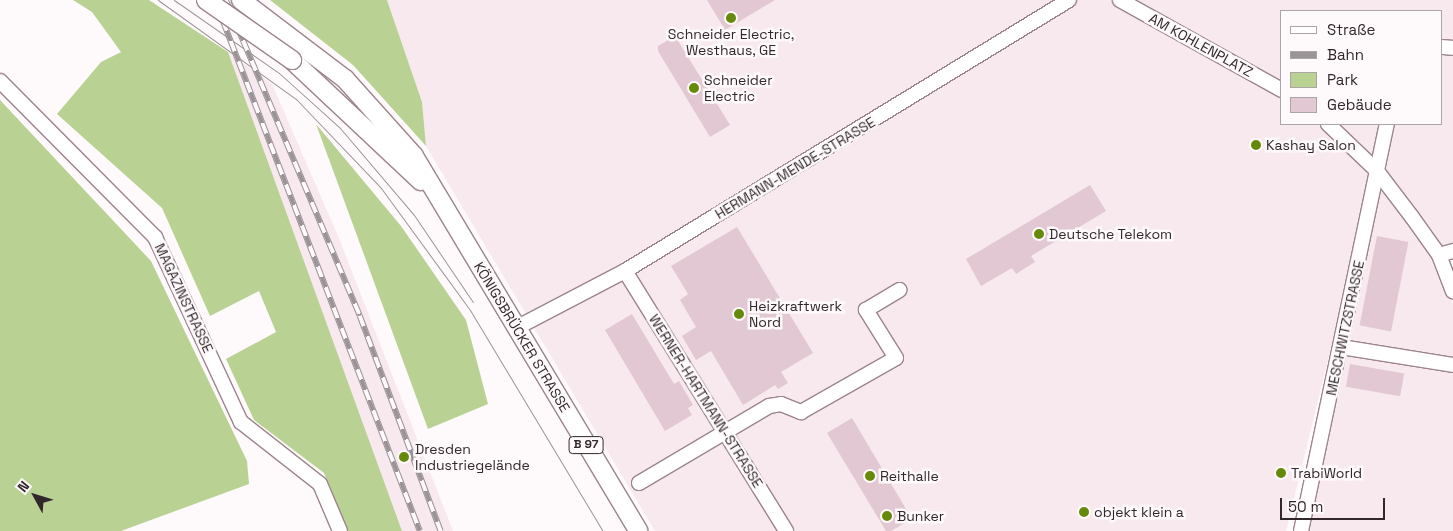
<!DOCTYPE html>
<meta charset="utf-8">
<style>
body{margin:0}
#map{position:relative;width:1453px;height:531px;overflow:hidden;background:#fef9fb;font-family:"Space Grotesk",sans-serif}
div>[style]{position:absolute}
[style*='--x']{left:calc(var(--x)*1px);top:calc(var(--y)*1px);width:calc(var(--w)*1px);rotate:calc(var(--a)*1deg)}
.built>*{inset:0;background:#f7e9ee}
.green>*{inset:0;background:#b9d293}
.building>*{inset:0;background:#e2c8d2;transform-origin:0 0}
.roads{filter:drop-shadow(1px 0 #9c848d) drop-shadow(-1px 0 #9c848d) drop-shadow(0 1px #9c848d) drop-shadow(0 -1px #9c848d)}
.minor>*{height:14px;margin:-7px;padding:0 7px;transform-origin:7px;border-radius:7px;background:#fff}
.major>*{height:18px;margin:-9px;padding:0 9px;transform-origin:9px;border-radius:9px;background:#fff}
.tram>*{height:1px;margin:-0.5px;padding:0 0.5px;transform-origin:0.5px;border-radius:0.5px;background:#9b9497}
.rail>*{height:5.5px;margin-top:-2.75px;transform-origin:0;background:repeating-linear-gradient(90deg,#fef9fb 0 11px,#9b9497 0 22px);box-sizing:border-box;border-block:1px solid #9b9497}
.bridges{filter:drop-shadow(1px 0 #9c848d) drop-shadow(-1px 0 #9c848d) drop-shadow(0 1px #9c848d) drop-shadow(0 -1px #9c848d)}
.major-bridge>*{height:18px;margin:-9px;padding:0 9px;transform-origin:9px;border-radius:9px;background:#fff}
.dots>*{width:14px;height:14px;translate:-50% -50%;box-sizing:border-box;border:2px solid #fef9fb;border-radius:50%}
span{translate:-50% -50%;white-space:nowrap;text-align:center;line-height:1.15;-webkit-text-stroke:5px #fef9fb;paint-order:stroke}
.shield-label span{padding:1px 4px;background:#fef9fb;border:1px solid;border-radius:4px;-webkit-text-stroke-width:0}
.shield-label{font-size:12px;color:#32282c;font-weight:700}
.poi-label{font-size:14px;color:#32282c}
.left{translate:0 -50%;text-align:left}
.street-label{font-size:14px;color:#32282c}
.legend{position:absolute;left:1280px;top:10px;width:162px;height:115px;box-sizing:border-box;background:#fef9fb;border:1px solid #aca5a8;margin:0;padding:6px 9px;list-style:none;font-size:15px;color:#32282c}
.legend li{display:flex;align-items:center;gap:10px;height:25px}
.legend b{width:25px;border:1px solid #aca5a8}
.north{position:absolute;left:10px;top:471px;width:50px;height:50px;-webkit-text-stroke:4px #fef9fb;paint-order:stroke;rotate:309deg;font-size:14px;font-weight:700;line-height:20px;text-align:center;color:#32282c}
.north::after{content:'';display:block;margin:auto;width:18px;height:22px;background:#32282c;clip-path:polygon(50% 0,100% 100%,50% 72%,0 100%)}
.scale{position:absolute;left:1280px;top:498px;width:105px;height:22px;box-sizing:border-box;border:2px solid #32282c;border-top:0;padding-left:6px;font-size:15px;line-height:18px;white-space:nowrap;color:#32282c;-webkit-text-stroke:4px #fef9fb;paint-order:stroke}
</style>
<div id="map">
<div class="built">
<i style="clip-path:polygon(evenodd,387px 0,1453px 0,1453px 244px,1441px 248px,1376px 164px,1286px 531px,655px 531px,426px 146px,422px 102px,387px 0,1282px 11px,1442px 11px,1442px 124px,1282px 124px,1282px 11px)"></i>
<i style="clip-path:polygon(228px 52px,272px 84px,338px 236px,453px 531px,402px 531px)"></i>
<i style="clip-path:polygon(1381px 184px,1435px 257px,1453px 305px,1453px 531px,1305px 531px)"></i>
</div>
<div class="green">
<i style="clip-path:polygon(73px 0,149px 0,228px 52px,402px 531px,348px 531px,324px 473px,254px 420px,226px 359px,276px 332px,259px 291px,210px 316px,162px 208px,57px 114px,101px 62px,121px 52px,92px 12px)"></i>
<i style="clip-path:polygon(270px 0,387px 0,422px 102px,426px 146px,353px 65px)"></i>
<i style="clip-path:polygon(0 100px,151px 261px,247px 461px,249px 484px,121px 531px,0 531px)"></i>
<i style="clip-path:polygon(316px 124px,401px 226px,466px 320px,488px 404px,428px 429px)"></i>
</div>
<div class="building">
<i style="clip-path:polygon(707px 0,775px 0,725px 30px)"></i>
<i style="clip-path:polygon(675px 36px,730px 125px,710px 137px,658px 51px,658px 46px)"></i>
<i style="clip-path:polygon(1090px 185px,1106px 211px,1031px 256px,1035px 262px,1016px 274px,1012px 268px,981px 286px,966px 259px)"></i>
<i style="clip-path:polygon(737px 227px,813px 353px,781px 372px,788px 383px,778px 389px,775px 385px,743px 405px,711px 351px,696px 360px,682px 336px,696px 327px,680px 300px,688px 294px,671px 266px)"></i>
<i style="left:1377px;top:236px;width:32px;height:91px;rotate:11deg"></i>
<i style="clip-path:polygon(632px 314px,674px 384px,679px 381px,693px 405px,688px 408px,692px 415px,665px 431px,605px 330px)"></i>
<i style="left:1350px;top:364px;width:55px;height:23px;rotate:10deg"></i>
<i style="clip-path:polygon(852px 418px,912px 519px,891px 531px,886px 531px,827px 433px)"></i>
</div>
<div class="roads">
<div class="minor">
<i style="--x:1120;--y:0;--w:185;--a:29.1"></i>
<i style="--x:1442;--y:47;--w:11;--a:5"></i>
<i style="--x:0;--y:81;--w:220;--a:45.2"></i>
<i style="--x:155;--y:237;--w:204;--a:65.1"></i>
<i style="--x:241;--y:422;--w:100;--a:38.1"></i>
<i style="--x:320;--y:484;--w:51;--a:66.9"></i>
<i style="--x:1328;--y:124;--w:68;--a:43.8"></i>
<i style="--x:1377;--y:171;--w:58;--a:52.7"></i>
<i style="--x:1412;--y:217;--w:47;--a:54.6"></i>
<i style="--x:1439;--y:255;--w:39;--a:69"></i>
<i style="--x:1439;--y:255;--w:15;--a:-16"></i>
<i style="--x:625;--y:271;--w:306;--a:58.2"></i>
<i style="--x:516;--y:328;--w:123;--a:-27.6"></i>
<i style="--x:625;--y:271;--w:520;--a:-31.4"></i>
<i style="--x:1341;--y:347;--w:113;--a:9.1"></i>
<i style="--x:639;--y:483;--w:151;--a:-30.6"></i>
<i style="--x:769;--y:406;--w:12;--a:-9"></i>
<i style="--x:781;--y:404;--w:22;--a:22"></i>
<i style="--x:801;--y:412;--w:109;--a:-29.6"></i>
<i style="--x:896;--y:358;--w:57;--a:-122"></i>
<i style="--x:866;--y:310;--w:39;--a:-31"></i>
<i style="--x:1301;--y:531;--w:416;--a:-78.1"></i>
</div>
<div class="major">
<i style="--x:241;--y:0;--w:131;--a:37.2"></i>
<i style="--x:345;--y:79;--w:103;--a:48.1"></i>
<i style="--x:414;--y:156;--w:437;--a:59.1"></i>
<i style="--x:292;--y:60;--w:177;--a:43.2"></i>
</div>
</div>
<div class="tram">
<i style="--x:158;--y:0;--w:170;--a:35.7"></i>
<i style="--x:296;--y:99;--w:123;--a:46.3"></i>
<i style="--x:381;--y:188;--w:151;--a:53.9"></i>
<i style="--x:470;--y:310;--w:258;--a:59"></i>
<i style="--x:174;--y:0;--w:128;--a:34.8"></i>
<i style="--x:279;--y:73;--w:82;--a:42"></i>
<i style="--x:340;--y:128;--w:114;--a:49.6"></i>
<i style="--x:414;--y:215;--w:105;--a:55.9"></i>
</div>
<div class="rail">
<i style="--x:215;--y:0;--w:569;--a:68.89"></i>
<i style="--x:226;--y:0;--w:343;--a:67"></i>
<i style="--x:360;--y:316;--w:230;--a:69.4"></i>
</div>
<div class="bridges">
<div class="major-bridge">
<i style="--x:206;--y:0;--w:105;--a:34.9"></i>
</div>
</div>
<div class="dots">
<i style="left:731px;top:18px;background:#66890b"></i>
<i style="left:694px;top:88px;background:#66890b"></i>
<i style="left:1256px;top:145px;background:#66890b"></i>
<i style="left:1039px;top:234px;background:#66890b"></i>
<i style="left:739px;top:314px;background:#66890b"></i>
<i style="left:404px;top:457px;background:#66890b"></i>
<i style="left:1281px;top:473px;background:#66890b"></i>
<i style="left:870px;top:476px;background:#66890b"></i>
<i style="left:1084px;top:512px;background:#66890b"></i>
<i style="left:887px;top:516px;background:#66890b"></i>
</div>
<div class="shield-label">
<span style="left:586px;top:445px">B 97</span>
</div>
<div class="poi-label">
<span style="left:731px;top:42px">Schneider Electric,<br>Westhaus, GE</span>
<span class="left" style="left:704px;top:88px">Schneider<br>Electric</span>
<span class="left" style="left:1266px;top:145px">Kashay Salon</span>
<span class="left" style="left:1049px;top:234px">Deutsche Telekom</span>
<span class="left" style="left:749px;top:314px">Heizkraftwerk<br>Nord</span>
<span class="left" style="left:415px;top:457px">Dresden<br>Industriegelände</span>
<span class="left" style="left:1291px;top:473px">TrabiWorld</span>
<span class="left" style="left:880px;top:476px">Reithalle</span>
<span class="left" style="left:1094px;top:512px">objekt klein a</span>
<span class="left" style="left:897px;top:516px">Bunker</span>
</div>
<div class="street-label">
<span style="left:1201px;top:45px;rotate:29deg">AM KOHLENPLATZ</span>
<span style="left:795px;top:168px;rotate:-31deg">HERMANN-MENDE-STRASSE</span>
<span style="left:184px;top:298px;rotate:65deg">MAGAZINSTRASSE</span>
<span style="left:1345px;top:328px;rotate:-78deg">MESCHWITZSTRASSE</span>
<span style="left:522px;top:337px;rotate:59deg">KÖNIGSBRÜCKER STRASSE</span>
<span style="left:706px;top:401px;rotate:58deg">WERNER-HARTMANN-STRASSE</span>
</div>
<ul class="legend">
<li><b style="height:6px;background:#fff"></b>Straße</li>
<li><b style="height:6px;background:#9b9497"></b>Bahn</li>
<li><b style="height:14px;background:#b9d293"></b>Park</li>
<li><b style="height:14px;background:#e2c8d2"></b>Gebäude</li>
</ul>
<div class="north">N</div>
<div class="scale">50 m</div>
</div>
